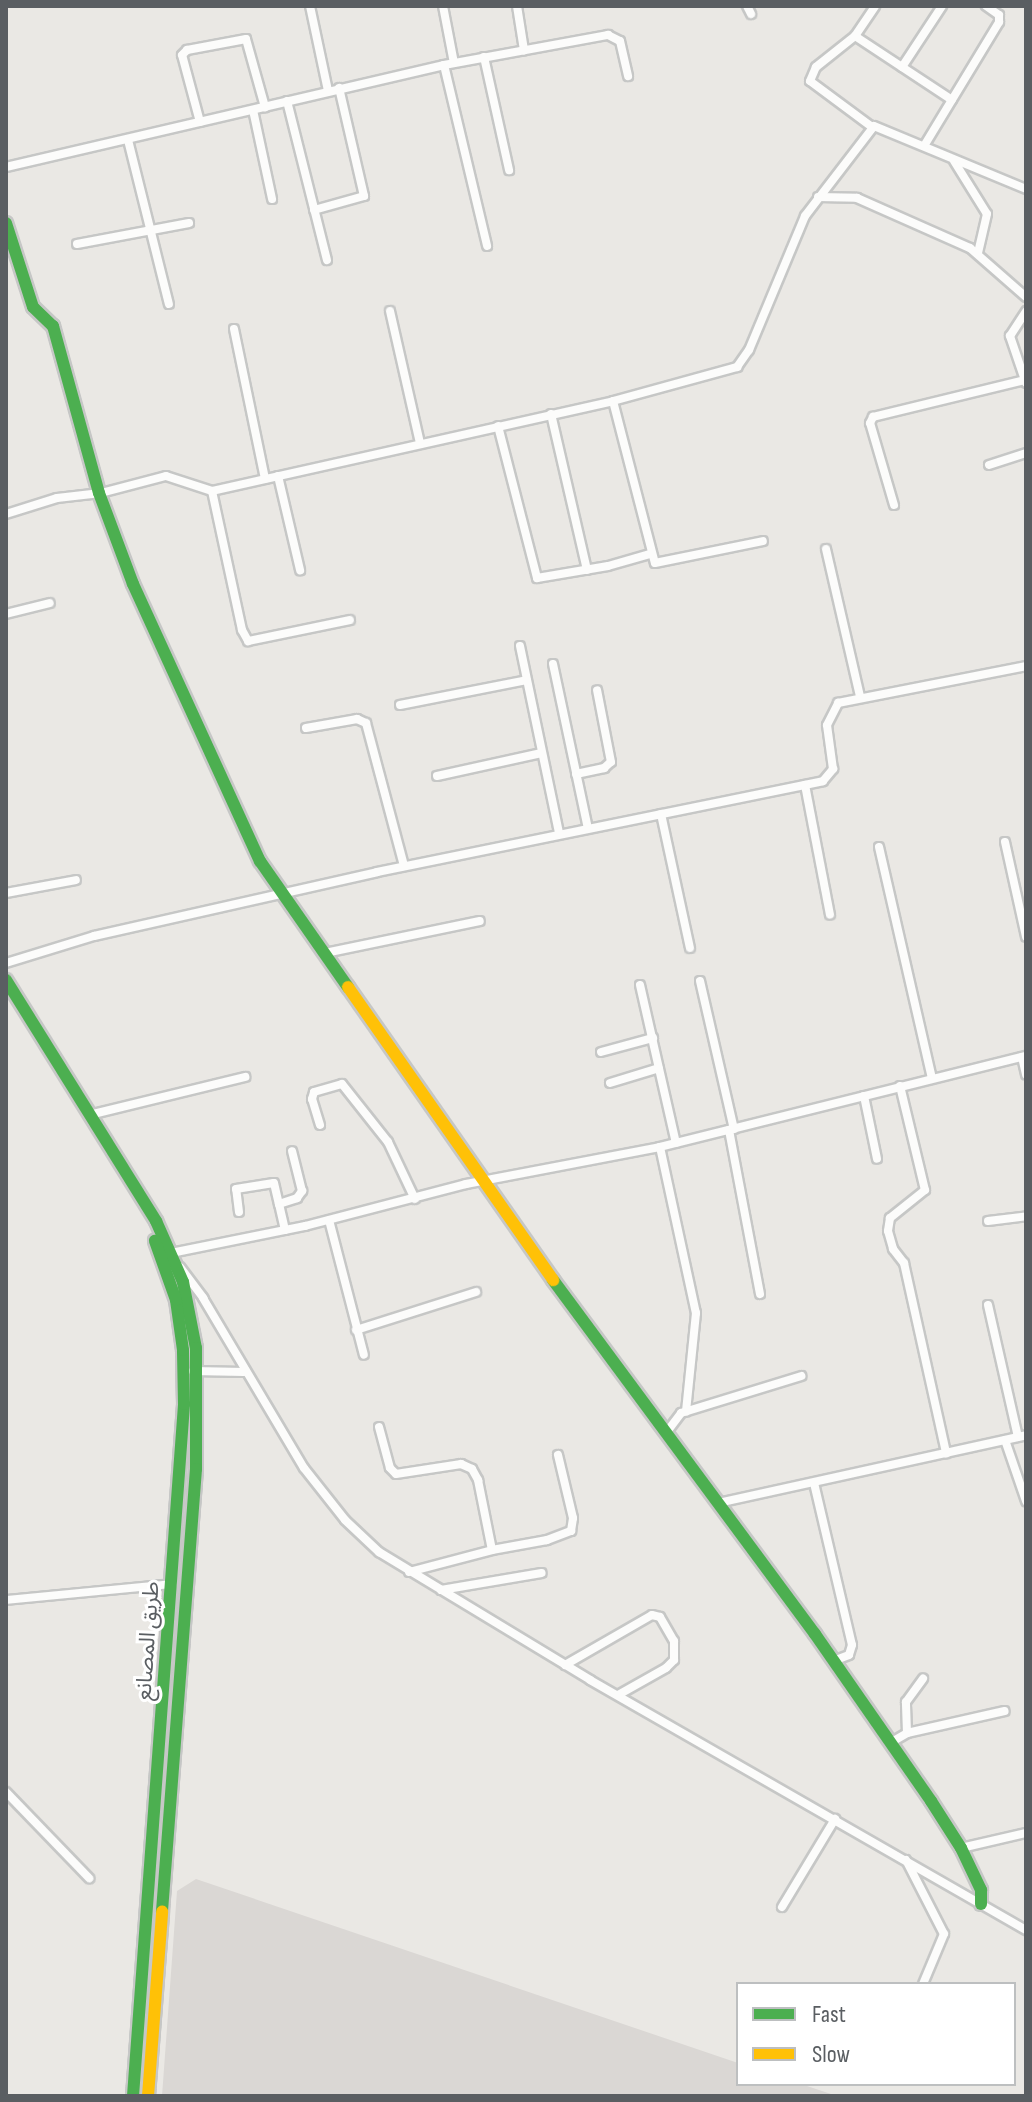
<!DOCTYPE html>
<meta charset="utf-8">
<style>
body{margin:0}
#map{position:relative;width:1032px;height:2102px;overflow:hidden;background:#eae8e4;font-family:"Sofia Sans Condensed","Noto Sans Arabic",sans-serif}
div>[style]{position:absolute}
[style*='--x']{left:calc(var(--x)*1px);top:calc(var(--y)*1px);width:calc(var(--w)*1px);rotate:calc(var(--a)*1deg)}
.industrial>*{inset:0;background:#dad7d4}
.roads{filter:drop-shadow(2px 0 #c6c7c6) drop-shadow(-2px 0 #c6c7c6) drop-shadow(0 2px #c6c7c6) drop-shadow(0 -2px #c6c7c6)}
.street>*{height:8px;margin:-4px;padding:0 4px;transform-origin:4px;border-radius:4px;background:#fcfcfb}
.fast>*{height:12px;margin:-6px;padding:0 6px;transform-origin:6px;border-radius:6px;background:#4caf50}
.slow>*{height:12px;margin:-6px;padding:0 6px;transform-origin:6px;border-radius:6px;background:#ffc107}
span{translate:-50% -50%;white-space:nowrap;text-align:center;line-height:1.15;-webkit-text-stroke:6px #fff;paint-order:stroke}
.street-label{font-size:22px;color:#5a5e62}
.frame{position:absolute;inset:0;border:8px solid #5a5e62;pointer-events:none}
.legend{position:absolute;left:736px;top:1982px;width:280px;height:104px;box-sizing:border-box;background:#fff;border:2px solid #bdbfc0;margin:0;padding:10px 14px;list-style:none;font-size:24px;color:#5a5e62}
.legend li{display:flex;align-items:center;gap:16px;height:40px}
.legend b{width:40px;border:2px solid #bdbfc0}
</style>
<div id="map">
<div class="industrial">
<i style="clip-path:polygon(196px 1879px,738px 2063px,738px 2084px,801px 2084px,837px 2096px,162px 2096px,177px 1891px)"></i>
</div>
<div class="roads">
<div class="street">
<i style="--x:310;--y:6;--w:87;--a:78"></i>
<i style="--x:443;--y:6;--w:58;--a:79.1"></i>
<i style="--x:517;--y:6;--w:45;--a:81"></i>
<i style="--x:747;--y:6;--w:9;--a:63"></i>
<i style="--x:855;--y:36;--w:116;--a:33.4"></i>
<i style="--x:484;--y:57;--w:116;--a:77.5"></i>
<i style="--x:444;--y:65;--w:186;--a:76.6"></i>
<i style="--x:902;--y:67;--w:73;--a:-56.7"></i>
<i style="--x:287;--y:101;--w:164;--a:75.9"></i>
<i style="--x:253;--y:110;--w:91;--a:77.9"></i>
<i style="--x:200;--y:122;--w:69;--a:-105"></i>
<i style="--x:182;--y:55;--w:7;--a:-45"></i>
<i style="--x:187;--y:50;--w:60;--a:-10.6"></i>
<i style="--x:246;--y:39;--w:71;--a:74.4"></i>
<i style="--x:872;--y:127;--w:77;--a:-143.4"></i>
<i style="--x:810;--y:81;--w:15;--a:-67"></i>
<i style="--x:816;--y:67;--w:50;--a:-38.5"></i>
<i style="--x:855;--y:36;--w:36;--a:-56"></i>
<i style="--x:128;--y:140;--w:169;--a:76"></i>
<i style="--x:924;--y:146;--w:145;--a:-58.8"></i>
<i style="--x:999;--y:22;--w:7;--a:-90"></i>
<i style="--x:999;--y:15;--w:16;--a:-145"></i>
<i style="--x:954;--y:161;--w:62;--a:58.1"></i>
<i style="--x:987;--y:214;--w:40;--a:103"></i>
<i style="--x:6;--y:167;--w:450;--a:-13.1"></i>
<i style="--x:444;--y:65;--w:167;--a:-10.4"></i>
<i style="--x:608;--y:35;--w:13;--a:27"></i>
<i style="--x:620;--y:41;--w:36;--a:77"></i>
<i style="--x:818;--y:197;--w:39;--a:1"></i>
<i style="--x:857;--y:198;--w:124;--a:23.9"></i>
<i style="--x:970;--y:248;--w:74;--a:41.2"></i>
<i style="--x:314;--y:210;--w:52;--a:-15.6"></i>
<i style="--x:364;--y:196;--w:111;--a:-103"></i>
<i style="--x:77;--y:244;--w:114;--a:-10.6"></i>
<i style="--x:390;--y:311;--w:135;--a:77.2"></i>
<i style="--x:234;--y:329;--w:153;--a:78.3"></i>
<i style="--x:1026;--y:383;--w:50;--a:-108.8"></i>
<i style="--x:1010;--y:336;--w:30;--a:-57"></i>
<i style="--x:613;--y:401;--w:167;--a:75.5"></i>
<i style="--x:655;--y:563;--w:110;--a:-11.5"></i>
<i style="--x:551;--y:414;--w:160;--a:77"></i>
<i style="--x:498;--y:426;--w:157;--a:75.6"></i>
<i style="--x:537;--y:578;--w:72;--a:-9.6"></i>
<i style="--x:608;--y:566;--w:44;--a:-15.9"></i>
<i style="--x:989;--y:465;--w:39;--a:-18"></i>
<i style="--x:278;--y:476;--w:97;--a:76.8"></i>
<i style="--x:212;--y:491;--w:142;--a:77.8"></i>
<i style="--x:242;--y:630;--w:13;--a:61"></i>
<i style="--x:248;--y:641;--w:104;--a:-11.6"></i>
<i style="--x:894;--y:505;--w:85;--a:-106.3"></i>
<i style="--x:870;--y:423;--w:7;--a:-63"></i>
<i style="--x:873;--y:417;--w:156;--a:-13.7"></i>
<i style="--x:6;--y:514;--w:53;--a:-17.4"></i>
<i style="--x:57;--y:498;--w:44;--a:-6.5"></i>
<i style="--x:101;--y:493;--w:67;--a:-14.7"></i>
<i style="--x:166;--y:476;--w:48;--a:18.1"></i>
<i style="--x:212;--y:491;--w:411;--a:-12.6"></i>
<i style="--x:613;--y:401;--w:129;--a:-15.3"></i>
<i style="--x:737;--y:367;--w:21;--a:-55"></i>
<i style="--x:749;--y:350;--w:145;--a:-67.3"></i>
<i style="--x:805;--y:216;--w:113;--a:-52.5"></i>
<i style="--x:874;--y:126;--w:165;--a:22.5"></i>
<i style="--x:826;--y:549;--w:151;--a:77"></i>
<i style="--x:6;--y:614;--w:45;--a:-14"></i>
<i style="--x:520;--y:646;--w:191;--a:78.2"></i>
<i style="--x:553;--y:664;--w:168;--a:78"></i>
<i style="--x:400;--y:705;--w:129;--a:-11.1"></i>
<i style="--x:306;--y:728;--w:52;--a:-10"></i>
<i style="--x:357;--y:719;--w:10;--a:24"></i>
<i style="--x:366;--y:723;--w:148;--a:75.1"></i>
<i style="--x:576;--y:774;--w:29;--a:-12"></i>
<i style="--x:604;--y:768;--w:9;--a:-41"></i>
<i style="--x:611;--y:762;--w:73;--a:-101"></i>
<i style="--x:437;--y:776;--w:107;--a:-12.4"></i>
<i style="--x:805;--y:785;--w:132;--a:79.1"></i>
<i style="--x:661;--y:814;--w:137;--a:77.8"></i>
<i style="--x:1005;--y:842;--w:97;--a:77.5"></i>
<i style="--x:879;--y:847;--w:237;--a:77.1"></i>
<i style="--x:6;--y:893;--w:71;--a:-10.5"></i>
<i style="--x:325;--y:953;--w:158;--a:-11.7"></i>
<i style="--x:6;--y:963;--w:92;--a:-17.1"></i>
<i style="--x:94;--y:936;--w:290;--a:-12.7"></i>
<i style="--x:377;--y:872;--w:455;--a:-11.5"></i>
<i style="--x:823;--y:781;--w:16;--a:-50"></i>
<i style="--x:833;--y:769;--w:44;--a:-97.8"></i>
<i style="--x:827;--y:725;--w:25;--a:-63"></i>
<i style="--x:838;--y:703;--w:192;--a:-11.1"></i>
<i style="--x:700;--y:981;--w:152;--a:77.1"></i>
<i style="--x:640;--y:985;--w:162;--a:77.2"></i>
<i style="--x:601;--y:1052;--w:54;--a:-15.1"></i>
<i style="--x:1022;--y:1057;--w:18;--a:77"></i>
<i style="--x:610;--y:1083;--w:51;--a:-17"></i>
<i style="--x:900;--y:1086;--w:107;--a:76.5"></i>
<i style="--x:925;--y:1190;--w:45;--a:141.3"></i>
<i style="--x:890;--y:1218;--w:13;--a:99"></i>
<i style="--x:888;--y:1231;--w:19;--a:74"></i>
<i style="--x:893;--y:1249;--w:18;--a:52"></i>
<i style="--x:904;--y:1263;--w:195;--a:77.5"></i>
<i style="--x:864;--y:1096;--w:64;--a:78.3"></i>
<i style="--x:89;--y:1115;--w:161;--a:-13.7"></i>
<i style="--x:320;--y:1125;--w:27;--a:-107"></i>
<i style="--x:312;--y:1099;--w:7;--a:-74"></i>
<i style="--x:314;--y:1092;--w:29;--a:-16"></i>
<i style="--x:342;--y:1084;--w:74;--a:51.6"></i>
<i style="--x:388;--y:1142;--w:63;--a:64.7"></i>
<i style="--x:729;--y:1130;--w:167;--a:79.3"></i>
<i style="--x:660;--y:1147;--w:170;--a:77.8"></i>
<i style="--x:696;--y:1313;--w:99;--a:95.8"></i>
<i style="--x:239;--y:1212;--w:23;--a:-97"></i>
<i style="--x:236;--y:1189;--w:38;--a:-9"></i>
<i style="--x:274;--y:1183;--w:22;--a:77"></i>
<i style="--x:329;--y:1220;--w:139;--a:75.5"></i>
<i style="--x:988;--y:1221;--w:38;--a:-7"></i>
<i style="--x:285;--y:1230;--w:27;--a:-103"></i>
<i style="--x:279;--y:1204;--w:19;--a:-18"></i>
<i style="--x:297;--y:1198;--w:9;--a:-54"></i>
<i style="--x:302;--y:1191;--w:41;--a:-104"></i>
<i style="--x:171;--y:1253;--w:137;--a:-11.4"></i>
<i style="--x:305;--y:1226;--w:166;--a:-14.6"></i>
<i style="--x:466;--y:1184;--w:197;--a:-10.8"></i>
<i style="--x:660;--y:1147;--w:377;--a:-14"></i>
<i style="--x:180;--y:1267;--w:39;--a:53"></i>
<i style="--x:203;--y:1298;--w:198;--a:59.3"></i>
<i style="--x:304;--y:1468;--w:66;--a:51.7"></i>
<i style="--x:345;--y:1520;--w:47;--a:43.3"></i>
<i style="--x:379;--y:1552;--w:247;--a:31.2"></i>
<i style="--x:590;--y:1680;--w:503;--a:29.83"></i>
<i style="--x:988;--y:1305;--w:135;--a:77.2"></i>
<i style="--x:356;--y:1330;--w:126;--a:-17.6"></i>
<i style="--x:193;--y:1371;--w:51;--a:1.1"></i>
<i style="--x:379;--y:1427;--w:42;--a:75"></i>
<i style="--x:390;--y:1468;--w:8;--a:45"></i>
<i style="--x:396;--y:1474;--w:66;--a:-8.7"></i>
<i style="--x:461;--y:1464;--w:12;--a:24"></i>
<i style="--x:472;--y:1469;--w:13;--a:61"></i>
<i style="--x:478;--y:1480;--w:71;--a:78.7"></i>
<i style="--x:666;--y:1433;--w:25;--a:-53"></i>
<i style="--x:681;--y:1413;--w:126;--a:-17.1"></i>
<i style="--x:1005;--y:1440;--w:65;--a:71"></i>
<i style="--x:814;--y:1483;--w:166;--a:76.8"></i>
<i style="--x:852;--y:1645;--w:10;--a:107"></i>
<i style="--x:849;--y:1655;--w:17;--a:159"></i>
<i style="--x:718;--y:1503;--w:315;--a:-12.4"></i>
<i style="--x:409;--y:1572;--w:86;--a:-14.8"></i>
<i style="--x:492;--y:1550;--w:56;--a:-10.3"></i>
<i style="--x:547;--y:1540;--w:26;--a:-21"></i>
<i style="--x:571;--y:1531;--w:13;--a:-81"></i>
<i style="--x:573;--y:1518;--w:65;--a:-103.4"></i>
<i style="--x:441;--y:1590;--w:102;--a:-9.6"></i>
<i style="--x:6;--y:1600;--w:167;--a:-5.5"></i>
<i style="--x:565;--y:1665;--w:100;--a:-29.9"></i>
<i style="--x:652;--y:1615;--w:8;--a:14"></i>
<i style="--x:660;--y:1617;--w:28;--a:60"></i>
<i style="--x:674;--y:1641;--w:19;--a:90"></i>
<i style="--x:674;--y:1660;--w:11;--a:135"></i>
<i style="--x:666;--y:1668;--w:55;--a:150.6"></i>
<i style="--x:907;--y:1733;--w:31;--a:-92"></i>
<i style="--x:906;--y:1702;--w:29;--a:-54"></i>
<i style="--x:890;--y:1743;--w:20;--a:-30"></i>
<i style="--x:907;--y:1733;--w:100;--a:-12.7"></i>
<i style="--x:6;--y:1792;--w:120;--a:46"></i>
<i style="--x:961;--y:1848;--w:67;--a:-13"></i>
<i style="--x:906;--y:1860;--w:83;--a:62.8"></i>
<i style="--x:944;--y:1934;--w:54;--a:112.8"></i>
<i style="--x:782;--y:1907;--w:103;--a:-58.9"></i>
</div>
<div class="fast">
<i style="--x:6;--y:223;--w:88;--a:72.2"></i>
<i style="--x:33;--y:307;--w:28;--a:44"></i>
<i style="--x:53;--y:326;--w:173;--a:74.6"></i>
<i style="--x:99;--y:493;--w:97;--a:69.5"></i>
<i style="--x:133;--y:584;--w:305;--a:65.4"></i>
<i style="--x:260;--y:861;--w:154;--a:55.1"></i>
<i style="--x:6;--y:980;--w:284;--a:58.1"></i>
<i style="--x:156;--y:1221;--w:67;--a:66.1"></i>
<i style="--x:183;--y:1282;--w:67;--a:78.9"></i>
<i style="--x:196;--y:1348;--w:121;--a:90"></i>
<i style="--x:196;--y:1469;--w:444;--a:94.4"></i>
<i style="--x:553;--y:1280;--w:440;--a:53.5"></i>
<i style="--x:815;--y:1634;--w:203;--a:55.2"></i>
<i style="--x:931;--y:1801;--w:56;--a:57.4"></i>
<i style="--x:961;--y:1848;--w:47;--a:64.5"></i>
<i style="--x:981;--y:1890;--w:14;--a:90"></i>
<i style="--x:133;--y:2096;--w:694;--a:-85.78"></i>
<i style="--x:184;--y:1404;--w:54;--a:-91.1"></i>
<i style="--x:183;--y:1350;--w:50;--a:-98"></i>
<i style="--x:176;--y:1300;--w:63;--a:-109.6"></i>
</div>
<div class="slow">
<i style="--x:348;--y:987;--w:358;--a:55"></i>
<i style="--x:148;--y:2096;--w:185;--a:-85.6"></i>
</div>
</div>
<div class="street-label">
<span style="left:148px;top:1641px;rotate:-86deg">طريق المصانع</span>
</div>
<div class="frame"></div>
<ul class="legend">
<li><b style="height:10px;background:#4caf50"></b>Fast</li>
<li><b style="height:10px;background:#ffc107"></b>Slow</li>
</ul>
</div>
